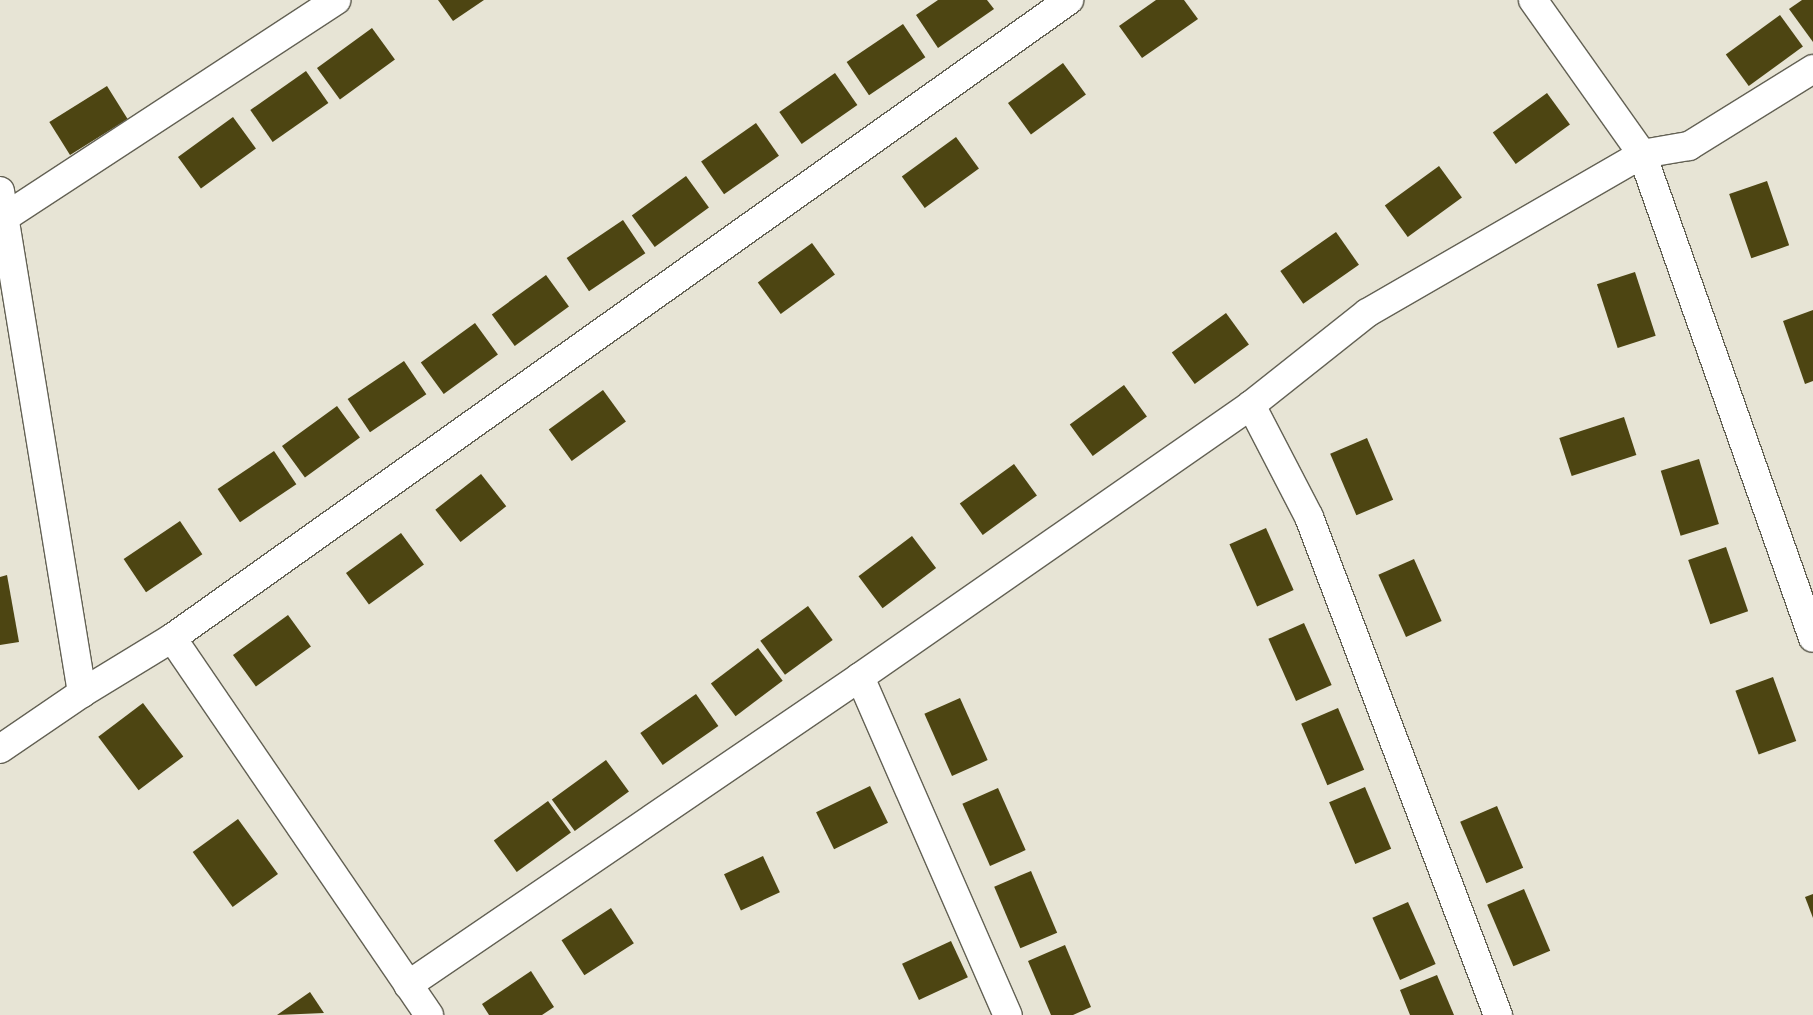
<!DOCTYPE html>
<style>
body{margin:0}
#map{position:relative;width:1813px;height:1015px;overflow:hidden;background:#e7e4d5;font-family:Rubik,sans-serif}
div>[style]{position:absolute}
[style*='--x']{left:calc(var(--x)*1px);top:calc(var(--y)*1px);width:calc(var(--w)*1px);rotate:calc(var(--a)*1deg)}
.building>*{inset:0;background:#4d4512;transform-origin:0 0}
.roads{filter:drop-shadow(1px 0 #636154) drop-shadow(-1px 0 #636154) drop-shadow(0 1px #636154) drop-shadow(0 -1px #636154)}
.minor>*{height:28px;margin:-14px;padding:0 14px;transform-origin:14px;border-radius:14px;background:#fff}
span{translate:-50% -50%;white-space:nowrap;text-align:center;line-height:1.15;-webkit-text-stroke:5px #e7e4d5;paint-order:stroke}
</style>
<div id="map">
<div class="building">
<i style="clip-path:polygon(438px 0,484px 0,453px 21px)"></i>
<i style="clip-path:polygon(938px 0,987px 0,994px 9px,938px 48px,916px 15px)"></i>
<i style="clip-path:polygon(1156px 0,1184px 0,1198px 19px,1142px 58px,1119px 26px)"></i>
<i style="clip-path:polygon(1802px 0,1813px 0,1813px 42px,1789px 9px)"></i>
<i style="left:1780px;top:15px;width:39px;height:67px;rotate:54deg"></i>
<i style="left:903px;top:24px;width:40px;height:68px;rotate:56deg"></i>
<i style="left:372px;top:28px;width:39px;height:68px;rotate:54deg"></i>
<i style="left:1063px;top:63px;width:39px;height:68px;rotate:54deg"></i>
<i style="left:306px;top:71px;width:39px;height:68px;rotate:55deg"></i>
<i style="left:835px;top:73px;width:39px;height:68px;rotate:55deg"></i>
<i style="left:107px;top:86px;width:39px;height:68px;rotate:58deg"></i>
<i style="left:1547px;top:93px;width:39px;height:67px;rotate:54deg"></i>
<i style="left:233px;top:117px;width:39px;height:68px;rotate:54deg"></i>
<i style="left:756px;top:123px;width:40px;height:67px;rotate:55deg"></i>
<i style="left:956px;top:137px;width:39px;height:67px;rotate:54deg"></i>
<i style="left:1439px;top:166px;width:39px;height:67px;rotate:54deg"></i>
<i style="left:686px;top:176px;width:39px;height:67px;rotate:54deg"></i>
<i style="left:1767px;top:181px;width:68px;height:40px;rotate:71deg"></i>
<i style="left:623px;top:220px;width:40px;height:68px;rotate:56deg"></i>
<i style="left:1336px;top:232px;width:40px;height:68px;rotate:55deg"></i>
<i style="left:812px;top:243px;width:39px;height:67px;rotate:54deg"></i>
<i style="left:1635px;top:272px;width:67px;height:40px;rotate:72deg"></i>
<i style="left:546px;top:275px;width:39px;height:67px;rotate:54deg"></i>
<i style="clip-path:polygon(1813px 310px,1813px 381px,1805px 384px,1783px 321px)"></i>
<i style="left:1226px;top:313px;width:39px;height:67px;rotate:54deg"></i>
<i style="left:475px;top:323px;width:39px;height:67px;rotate:54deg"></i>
<i style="left:404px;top:361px;width:40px;height:68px;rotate:56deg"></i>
<i style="left:1124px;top:385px;width:39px;height:67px;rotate:54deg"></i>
<i style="left:603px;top:390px;width:39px;height:67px;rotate:54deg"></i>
<i style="left:337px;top:406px;width:39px;height:68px;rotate:54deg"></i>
<i style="left:1624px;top:417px;width:40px;height:68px;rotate:72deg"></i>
<i style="left:1367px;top:438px;width:67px;height:40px;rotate:67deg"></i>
<i style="left:274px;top:451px;width:40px;height:68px;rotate:56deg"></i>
<i style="left:1699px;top:459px;width:68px;height:40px;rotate:73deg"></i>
<i style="left:1014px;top:464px;width:39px;height:67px;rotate:54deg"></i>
<i style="left:481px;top:474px;width:41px;height:58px;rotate:52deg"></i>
<i style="left:180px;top:521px;width:40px;height:68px;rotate:56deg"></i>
<i style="left:1266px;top:528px;width:68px;height:40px;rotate:66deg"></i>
<i style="left:401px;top:533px;width:39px;height:68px;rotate:54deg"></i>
<i style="left:912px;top:536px;width:40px;height:67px;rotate:53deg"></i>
<i style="left:1726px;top:547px;width:68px;height:40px;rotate:71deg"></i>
<i style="left:1414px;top:559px;width:68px;height:39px;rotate:66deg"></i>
<i style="clip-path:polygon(7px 575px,19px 642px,0 645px,0 577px)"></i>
<i style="left:808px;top:606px;width:42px;height:59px;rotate:54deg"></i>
<i style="left:288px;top:615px;width:39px;height:68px;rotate:54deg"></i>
<i style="left:1304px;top:623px;width:68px;height:39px;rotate:66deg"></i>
<i style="left:758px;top:648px;width:41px;height:59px;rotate:53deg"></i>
<i style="left:1773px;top:677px;width:68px;height:40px;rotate:70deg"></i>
<i style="left:696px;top:694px;width:39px;height:68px;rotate:55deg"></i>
<i style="left:960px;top:698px;width:68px;height:39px;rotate:66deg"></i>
<i style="left:143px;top:703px;width:67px;height:56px;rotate:53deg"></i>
<i style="left:1338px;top:708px;width:67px;height:40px;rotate:67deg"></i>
<i style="left:606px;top:760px;width:39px;height:67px;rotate:54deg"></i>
<i style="left:870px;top:786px;width:41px;height:60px;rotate:64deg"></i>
<i style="left:1365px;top:787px;width:67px;height:39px;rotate:67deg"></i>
<i style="left:998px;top:788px;width:68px;height:39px;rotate:66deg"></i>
<i style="left:548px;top:801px;width:39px;height:67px;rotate:54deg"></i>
<i style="left:1497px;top:806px;width:67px;height:40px;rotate:67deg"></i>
<i style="left:238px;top:819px;width:68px;height:56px;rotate:54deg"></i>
<i style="left:763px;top:856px;width:40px;height:43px;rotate:65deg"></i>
<i style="left:1031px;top:871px;width:67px;height:40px;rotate:67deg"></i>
<i style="left:1524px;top:889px;width:67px;height:40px;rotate:67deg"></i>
<i style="clip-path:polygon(1813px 894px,1813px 918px,1805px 897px)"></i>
<i style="left:1408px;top:902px;width:68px;height:39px;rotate:66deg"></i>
<i style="left:611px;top:908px;width:42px;height:59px;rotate:57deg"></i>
<i style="left:951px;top:941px;width:40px;height:54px;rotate:65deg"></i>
<i style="clip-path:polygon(1065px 945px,1091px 1007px,1073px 1015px,1051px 1015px,1028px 961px)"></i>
<i style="clip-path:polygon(531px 971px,554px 1007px,542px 1015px,489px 1015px,482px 1004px)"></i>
<i style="clip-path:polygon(1437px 975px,1454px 1015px,1410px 1015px,1400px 990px)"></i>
<i style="clip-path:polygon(310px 992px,324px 1013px,277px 1015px)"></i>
</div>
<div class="roads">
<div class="minor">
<i style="--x:1533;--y:0;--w:189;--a:54.7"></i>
<i style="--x:1642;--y:154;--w:513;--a:70.54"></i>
<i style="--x:0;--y:191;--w:509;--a:80.72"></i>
<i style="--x:5;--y:217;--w:396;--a:-33.2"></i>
<i style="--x:1251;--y:405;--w:126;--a:62.6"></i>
<i style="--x:1309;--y:517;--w:533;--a:69.22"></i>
<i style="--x:172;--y:638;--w:456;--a:55.7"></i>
<i style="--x:860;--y:677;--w:369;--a:66.4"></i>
<i style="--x:0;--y:749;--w:99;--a:-34.3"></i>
<i style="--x:82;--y:693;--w:105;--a:-31.4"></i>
<i style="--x:172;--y:638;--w:1101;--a:-35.42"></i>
<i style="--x:408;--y:985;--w:547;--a:-34.27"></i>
<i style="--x:860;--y:677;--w:476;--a:-34.8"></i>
<i style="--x:1251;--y:405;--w:148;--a:-38.4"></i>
<i style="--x:1367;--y:313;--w:318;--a:-30"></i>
<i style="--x:1642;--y:154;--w:48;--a:-9.7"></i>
<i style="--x:1689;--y:146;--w:146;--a:-31.8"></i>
</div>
</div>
</div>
